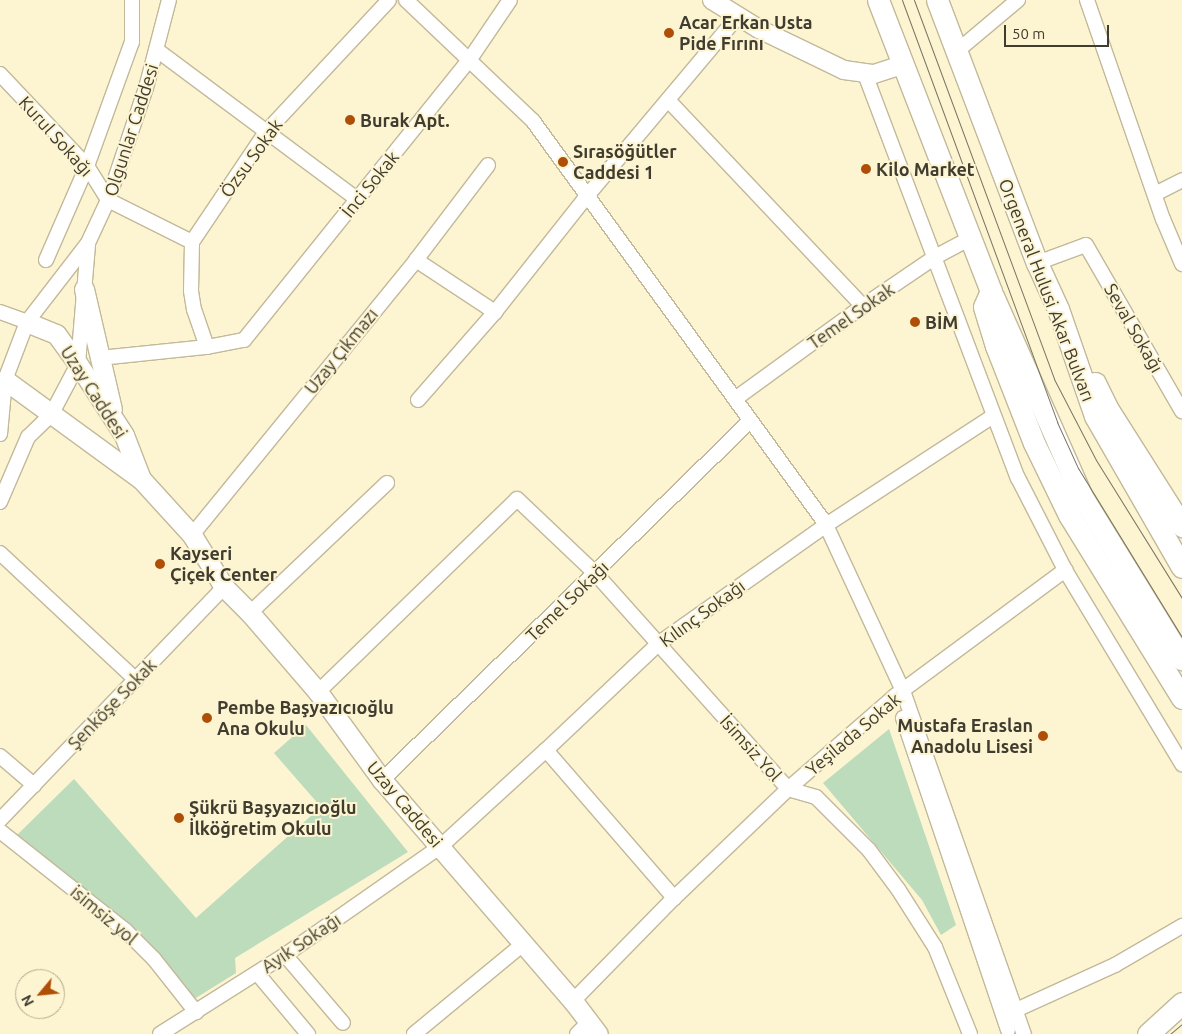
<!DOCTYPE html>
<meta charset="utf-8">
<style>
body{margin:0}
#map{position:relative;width:1182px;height:1034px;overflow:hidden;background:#fdf4d2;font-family:Ubuntu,sans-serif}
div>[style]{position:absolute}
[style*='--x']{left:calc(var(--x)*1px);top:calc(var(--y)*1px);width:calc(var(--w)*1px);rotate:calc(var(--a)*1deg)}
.green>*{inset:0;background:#bcdcbc}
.roads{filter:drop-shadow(1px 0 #c2b999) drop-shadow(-1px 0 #c2b999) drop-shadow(0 1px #c2b999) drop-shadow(0 -1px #c2b999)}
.minor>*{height:14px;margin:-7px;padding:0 7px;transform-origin:7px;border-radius:7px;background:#fff}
.tertiary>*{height:18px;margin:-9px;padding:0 9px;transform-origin:9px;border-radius:9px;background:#fff}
.secondary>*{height:19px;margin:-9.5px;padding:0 9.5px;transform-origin:9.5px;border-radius:9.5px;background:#fff}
.primary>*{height:21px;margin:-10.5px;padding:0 10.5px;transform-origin:10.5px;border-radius:10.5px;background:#fff}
.tram>*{height:1px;margin:-0.5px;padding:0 0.5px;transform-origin:0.5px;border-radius:0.5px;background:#7a7461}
.dots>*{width:14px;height:14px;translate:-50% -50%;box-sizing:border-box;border:2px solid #fdf4d2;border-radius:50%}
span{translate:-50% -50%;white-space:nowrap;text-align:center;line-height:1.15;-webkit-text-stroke:4px #fdf4d2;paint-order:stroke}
.poi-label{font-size:18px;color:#403c2f;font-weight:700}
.left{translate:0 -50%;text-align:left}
.right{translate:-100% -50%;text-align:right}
.street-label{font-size:18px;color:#403c2f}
.north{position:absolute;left:15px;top:969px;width:50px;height:50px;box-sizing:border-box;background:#fdf4d2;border:1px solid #b1aa91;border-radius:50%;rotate:242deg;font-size:14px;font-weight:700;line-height:20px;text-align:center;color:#403c2f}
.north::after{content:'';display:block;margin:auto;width:18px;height:22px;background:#af4f07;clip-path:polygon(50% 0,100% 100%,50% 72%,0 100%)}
.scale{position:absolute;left:1004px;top:25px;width:105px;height:22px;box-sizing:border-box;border:2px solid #403c2f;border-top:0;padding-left:6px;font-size:15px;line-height:18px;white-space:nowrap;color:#403c2f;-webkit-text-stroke:4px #fdf4d2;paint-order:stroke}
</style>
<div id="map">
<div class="green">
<i style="clip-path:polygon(306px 725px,408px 852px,235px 958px,236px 973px,191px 1001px,15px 837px,74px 779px,196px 918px,321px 807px,274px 753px)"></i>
<i style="clip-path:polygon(889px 729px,956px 925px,941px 935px,922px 900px,823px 783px)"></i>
</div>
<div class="roads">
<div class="minor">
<i style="--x:406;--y:0;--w:175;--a:43.6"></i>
<i style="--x:533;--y:121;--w:499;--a:54"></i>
<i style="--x:826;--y:525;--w:183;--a:65.1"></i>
<i style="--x:903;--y:691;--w:364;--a:70.6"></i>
<i style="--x:1087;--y:0;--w:232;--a:70.9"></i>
<i style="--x:1163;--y:219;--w:49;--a:67.1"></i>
<i style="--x:157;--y:50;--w:249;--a:36.7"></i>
<i style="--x:956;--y:52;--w:81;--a:-40"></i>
<i style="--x:0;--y:74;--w:127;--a:46.6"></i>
<i style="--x:87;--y:166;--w:40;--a:58"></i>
<i style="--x:108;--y:200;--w:94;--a:26.6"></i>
<i style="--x:865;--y:74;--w:432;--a:69.3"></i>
<i style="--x:1018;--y:478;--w:103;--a:62.9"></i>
<i style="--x:1065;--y:570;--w:227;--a:58.9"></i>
<i style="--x:668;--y:100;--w:284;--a:46.6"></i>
<i style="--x:1155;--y:194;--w:30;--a:-27"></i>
<i style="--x:46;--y:260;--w:103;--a:-66.4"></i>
<i style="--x:87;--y:166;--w:132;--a:-70.1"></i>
<i style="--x:132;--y:42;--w:42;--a:-90"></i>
<i style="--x:416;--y:260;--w:95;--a:33.4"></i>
<i style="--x:1037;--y:263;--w:52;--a:-20.2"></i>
<i style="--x:1086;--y:245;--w:192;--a:60"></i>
<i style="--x:0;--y:312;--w:29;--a:20"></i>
<i style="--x:207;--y:347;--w:39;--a:-109"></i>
<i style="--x:194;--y:310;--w:19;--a:-99"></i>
<i style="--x:191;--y:291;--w:49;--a:-88.8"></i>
<i style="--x:192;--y:242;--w:133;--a:-56.1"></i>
<i style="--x:266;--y:132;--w:180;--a:-47"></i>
<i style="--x:100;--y:358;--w:108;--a:-5.9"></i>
<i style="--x:207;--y:347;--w:38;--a:-11"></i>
<i style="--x:244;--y:340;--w:361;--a:-51.2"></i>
<i style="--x:470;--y:59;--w:71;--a:-55.9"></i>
<i style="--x:735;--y:399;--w:158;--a:-36"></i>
<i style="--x:863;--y:306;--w:87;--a:-34.2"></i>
<i style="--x:935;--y:257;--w:40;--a:-28"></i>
<i style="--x:418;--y:400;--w:117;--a:-48.8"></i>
<i style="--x:495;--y:312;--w:148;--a:-51.6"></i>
<i style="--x:587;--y:196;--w:235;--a:-50"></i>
<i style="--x:0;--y:434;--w:54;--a:-84.7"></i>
<i style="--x:5;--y:380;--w:62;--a:-69.2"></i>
<i style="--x:27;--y:322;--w:100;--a:-52.3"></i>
<i style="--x:88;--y:243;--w:47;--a:-65.1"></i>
<i style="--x:108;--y:200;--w:118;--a:-71.3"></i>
<i style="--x:146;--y:88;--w:91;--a:-75.4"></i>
<i style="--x:0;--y:502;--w:71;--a:-66.7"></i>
<i style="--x:28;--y:437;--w:32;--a:-44"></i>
<i style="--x:51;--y:415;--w:58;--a:-62.1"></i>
<i style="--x:78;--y:364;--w:120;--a:-85.2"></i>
<i style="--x:192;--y:535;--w:355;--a:-50.8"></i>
<i style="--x:416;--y:260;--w:119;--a:-52.8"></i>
<i style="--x:0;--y:553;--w:186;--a:43"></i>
<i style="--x:250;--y:613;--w:189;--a:-43.5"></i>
<i style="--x:318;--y:692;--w:277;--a:-44.1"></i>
<i style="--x:517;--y:499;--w:109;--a:43.5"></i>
<i style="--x:596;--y:574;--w:288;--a:48.2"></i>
<i style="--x:788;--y:789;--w:29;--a:16"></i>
<i style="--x:816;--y:797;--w:75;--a:45"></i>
<i style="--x:869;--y:850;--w:49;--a:53.4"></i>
<i style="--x:898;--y:889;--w:69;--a:57.5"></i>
<i style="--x:935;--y:947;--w:94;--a:68.1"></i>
<i style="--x:903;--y:718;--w:329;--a:71.4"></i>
<i style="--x:546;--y:750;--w:196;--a:49.1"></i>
<i style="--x:0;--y:756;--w:45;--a:40.5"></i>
<i style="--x:382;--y:780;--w:514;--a:-44.29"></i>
<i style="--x:0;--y:820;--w:323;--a:-46.1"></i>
<i style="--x:0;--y:831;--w:159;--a:38.4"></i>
<i style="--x:125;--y:930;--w:41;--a:45"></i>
<i style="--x:154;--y:959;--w:68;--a:51.6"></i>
<i style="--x:285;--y:955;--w:89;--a:49.5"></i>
<i style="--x:257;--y:973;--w:80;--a:50.1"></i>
<i style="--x:573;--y:1001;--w:144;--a:-45.6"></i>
<i style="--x:674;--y:898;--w:158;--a:-43.7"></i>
<i style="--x:788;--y:789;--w:142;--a:-41"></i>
<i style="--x:895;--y:696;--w:212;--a:-36.5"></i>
<i style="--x:1016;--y:1010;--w:109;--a:-24.4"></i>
<i style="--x:1115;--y:965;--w:78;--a:-30.2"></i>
<i style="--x:160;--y:1034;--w:148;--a:-32.3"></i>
<i style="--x:285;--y:955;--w:189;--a:-34.9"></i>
<i style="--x:440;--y:847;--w:144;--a:-42.5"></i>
<i style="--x:546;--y:750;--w:154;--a:-43.4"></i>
<i style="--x:658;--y:644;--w:206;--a:-35.3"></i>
<i style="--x:826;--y:525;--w:199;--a:-33.1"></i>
<i style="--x:414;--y:1034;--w:140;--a:-39.5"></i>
<i style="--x:577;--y:1034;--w:16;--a:-45"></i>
</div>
<div class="tertiary">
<i style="--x:712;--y:0;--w:55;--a:31.7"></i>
<i style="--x:759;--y:29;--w:94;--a:25.8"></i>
<i style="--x:844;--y:70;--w:30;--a:8"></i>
<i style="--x:874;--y:74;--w:32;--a:-18"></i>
</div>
<div class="secondary">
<i style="--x:84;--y:289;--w:123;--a:76.9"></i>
<i style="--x:5;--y:380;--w:168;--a:36.1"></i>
<i style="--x:141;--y:479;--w:47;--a:-111.1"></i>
<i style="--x:124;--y:435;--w:85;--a:-122.9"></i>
<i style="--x:78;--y:364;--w:37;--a:-126"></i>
<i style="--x:56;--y:334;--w:31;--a:-158"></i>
<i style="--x:141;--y:479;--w:76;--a:47.7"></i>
<i style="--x:192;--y:535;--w:61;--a:58.4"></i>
<i style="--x:224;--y:587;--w:37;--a:45"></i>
<i style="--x:250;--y:613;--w:104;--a:49.3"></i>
<i style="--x:318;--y:692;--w:109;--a:54"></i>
<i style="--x:382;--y:780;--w:292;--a:49.2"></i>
<i style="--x:573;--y:1001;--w:41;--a:52.9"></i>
</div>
<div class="primary">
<i style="--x:878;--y:0;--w:312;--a:68.8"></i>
<i style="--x:991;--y:291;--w:17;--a:114"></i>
<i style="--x:984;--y:307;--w:41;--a:72.9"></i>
<i style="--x:996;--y:346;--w:104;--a:68.6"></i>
<i style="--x:1034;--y:443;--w:80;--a:64.1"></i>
<i style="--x:1069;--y:515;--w:215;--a:58.3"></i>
<i style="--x:937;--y:0;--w:281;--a:69.2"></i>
<i style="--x:1037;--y:263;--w:51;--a:65.5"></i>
<i style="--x:1058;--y:309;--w:113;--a:70.9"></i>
<i style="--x:1095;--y:416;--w:174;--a:60.1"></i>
<i style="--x:993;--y:296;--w:218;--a:66.1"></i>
<i style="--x:1081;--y:495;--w:193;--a:58.4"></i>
<i style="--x:1095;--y:383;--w:28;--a:64"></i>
<i style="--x:1107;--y:408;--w:140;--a:57.6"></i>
<i style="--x:1148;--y:1034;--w:46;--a:-42.4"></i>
</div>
</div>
<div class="tram">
<i style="--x:902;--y:0;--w:450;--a:69.8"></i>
<i style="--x:1057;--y:422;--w:51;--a:65.5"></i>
<i style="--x:1078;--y:468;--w:198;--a:58.4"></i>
<i style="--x:914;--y:0;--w:404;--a:69.7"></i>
<i style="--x:1054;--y:379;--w:91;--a:62.6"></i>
<i style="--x:1096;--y:460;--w:163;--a:58.1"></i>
<i style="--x:1170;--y:1034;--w:16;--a:-40"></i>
</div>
<div class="dots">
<i style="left:669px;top:33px;background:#af4f07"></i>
<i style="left:350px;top:120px;background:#af4f07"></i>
<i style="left:563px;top:162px;background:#af4f07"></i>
<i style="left:866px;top:169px;background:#af4f07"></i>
<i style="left:915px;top:322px;background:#af4f07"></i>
<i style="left:160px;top:564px;background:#af4f07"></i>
<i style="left:207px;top:718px;background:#af4f07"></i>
<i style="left:1043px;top:736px;background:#af4f07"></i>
<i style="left:179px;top:818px;background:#af4f07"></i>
</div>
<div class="poi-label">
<span class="left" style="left:679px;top:33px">Acar Erkan Usta<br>Pide Fırını</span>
<span class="left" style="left:360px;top:120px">Burak Apt.</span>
<span class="left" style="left:573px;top:162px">Sırasöğütler<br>Caddesi 1</span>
<span class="left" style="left:876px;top:169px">Kilo Market</span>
<span class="left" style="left:925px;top:322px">BİM</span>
<span class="left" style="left:170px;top:564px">Kayseri<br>Çiçek Center</span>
<span class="left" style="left:217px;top:718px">Pembe Başyazıcıoğlu<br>Ana Okulu</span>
<span class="right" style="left:1033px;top:736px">Mustafa Eraslan<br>Anadolu Lisesi</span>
<span class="left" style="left:189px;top:818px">Şükrü Başyazıcıoğlu<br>İlköğretim Okulu</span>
</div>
<div class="street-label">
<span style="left:131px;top:130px;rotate:-72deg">Olgunlar Caddesi</span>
<span style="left:56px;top:136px;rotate:48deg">Kurul Sokağı</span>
<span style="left:251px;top:158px;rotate:-54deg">Özsu Sokak</span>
<span style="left:370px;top:184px;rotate:-51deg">İnci Sokak</span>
<span style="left:1047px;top:290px;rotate:69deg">Orgeneral Hulusi Akar Bulvarı</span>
<span style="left:851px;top:316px;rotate:-35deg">Temel Sokak</span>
<span style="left:1134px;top:328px;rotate:60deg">Seval Sokağı</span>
<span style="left:341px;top:351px;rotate:-51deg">Uzay Çıkmazı</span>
<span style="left:94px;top:392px;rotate:57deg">Uzay Caddesi</span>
<span style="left:567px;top:601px;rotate:-44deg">Temel Sokağı</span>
<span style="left:702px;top:613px;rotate:-36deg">Kılınç Sokağı</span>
<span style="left:112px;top:704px;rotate:-46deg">Şenköşe Sokak</span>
<span style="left:853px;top:734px;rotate:-40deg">Yeşilada Sokak</span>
<span style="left:751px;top:748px;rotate:48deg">İsimsiz Yol</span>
<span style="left:405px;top:804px;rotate:50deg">Uzay Caddesi</span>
<span style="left:104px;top:915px;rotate:40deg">isimsiz yol</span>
<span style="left:301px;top:943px;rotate:-34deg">Ayık Sokağı</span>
</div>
<div class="north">N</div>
<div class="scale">50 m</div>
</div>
